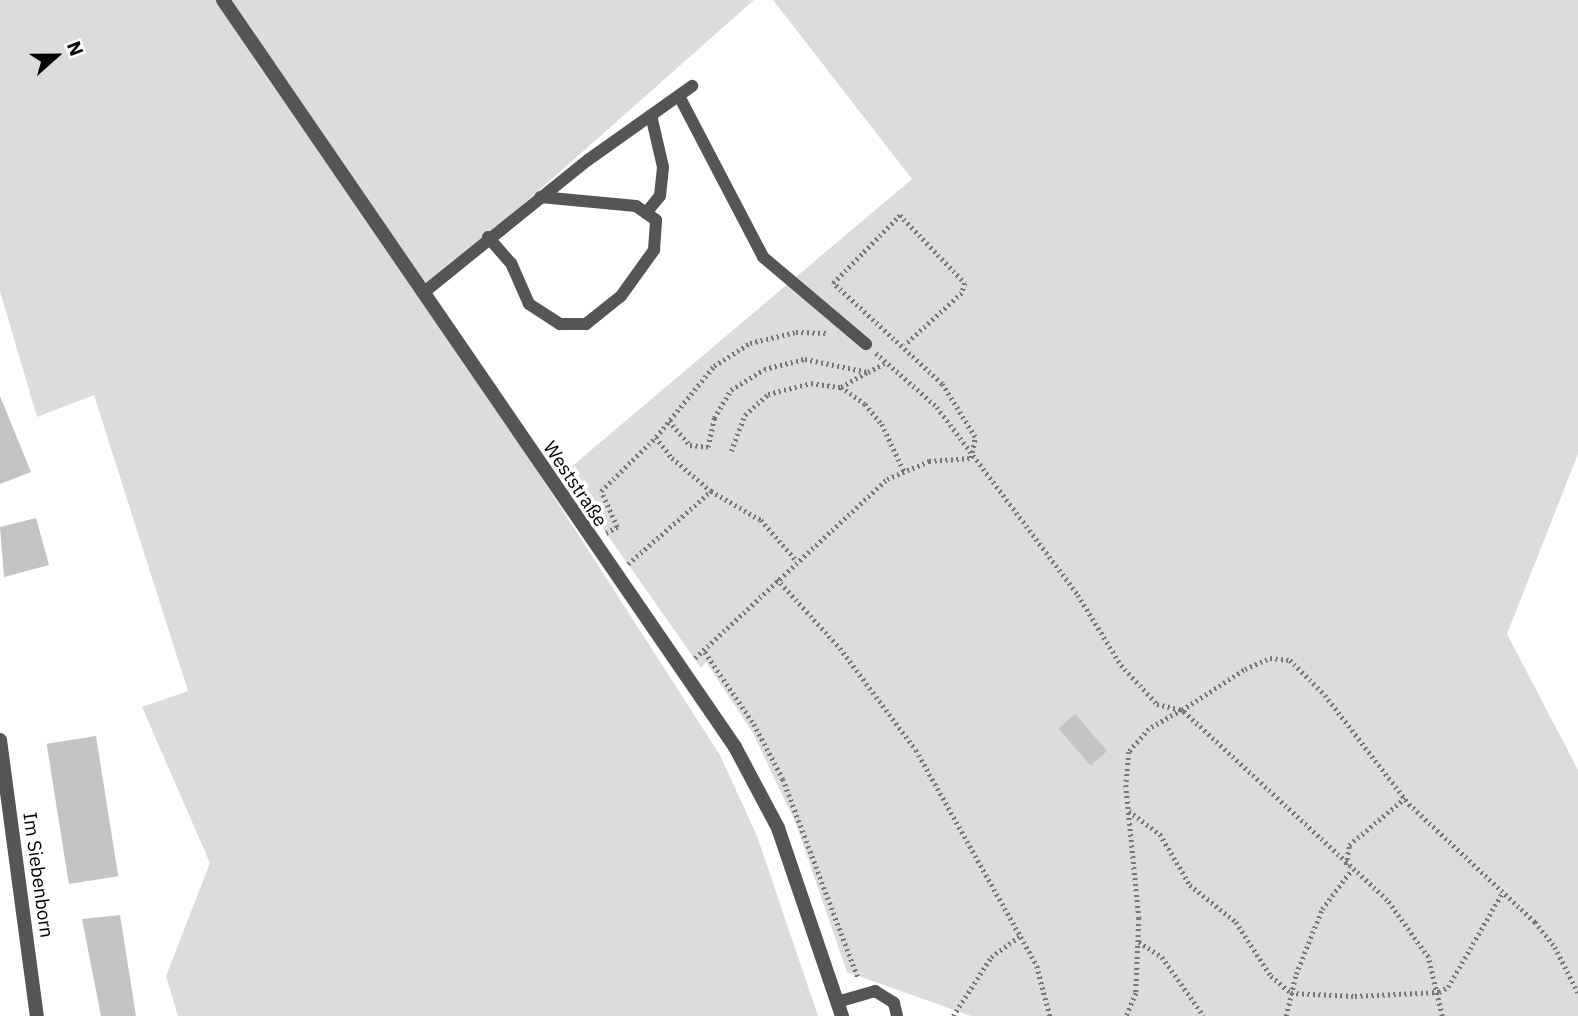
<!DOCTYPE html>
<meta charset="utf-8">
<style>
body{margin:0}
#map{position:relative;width:1578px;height:1016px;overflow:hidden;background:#fff;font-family:"IBM Plex Sans",sans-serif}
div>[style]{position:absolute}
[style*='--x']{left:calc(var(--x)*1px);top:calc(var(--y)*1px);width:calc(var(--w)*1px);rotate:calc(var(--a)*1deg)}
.green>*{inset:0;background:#dcdcdc}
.building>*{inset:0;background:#c4c4c4;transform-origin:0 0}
.path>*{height:4.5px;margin-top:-2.25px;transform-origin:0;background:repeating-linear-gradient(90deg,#777 0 2px,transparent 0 5.5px)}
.lane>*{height:12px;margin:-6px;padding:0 6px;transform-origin:6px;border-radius:6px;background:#555}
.street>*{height:14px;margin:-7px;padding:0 7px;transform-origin:7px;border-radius:7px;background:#555}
span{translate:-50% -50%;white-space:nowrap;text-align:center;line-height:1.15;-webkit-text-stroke:7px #fff;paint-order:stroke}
.street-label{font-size:19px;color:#000}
.north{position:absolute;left:21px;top:21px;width:70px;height:70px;-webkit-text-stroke:5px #fff;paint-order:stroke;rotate:69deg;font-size:19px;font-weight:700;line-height:28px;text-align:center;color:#000}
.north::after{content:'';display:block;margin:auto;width:24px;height:32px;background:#000;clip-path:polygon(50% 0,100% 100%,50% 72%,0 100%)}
</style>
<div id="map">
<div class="green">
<i style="clip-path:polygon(0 0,754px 0,423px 293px,720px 755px,757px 836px,818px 1016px,178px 1016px,166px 976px,210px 863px,142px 707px,188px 691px,94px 395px,37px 417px,0 291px)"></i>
<i style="clip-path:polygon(773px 0,1578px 0,1578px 454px,1507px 634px,1578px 770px,1578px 1016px,971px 1016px,847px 972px,796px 824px,753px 733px,706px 662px,701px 668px,564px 473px,912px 179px)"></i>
</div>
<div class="building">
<i style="clip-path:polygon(0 396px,31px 472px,0 484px)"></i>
<i style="clip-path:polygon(36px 518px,49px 565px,4px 577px,0 527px)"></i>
<i style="left:1075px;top:714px;width:49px;height:22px;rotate:49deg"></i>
<i style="left:96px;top:736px;width:142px;height:50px;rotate:81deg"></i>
<i style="clip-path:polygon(120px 915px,136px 1016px,101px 1016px,82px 919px)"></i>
</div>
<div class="path">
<i style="--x:876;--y:353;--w:81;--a:41.5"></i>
<i style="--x:937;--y:407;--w:235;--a:53.1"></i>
<i style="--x:1078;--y:595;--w:82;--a:58.4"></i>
<i style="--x:1121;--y:665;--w:53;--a:47.3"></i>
<i style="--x:1157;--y:704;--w:26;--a:13"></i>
<i style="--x:1182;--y:710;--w:38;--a:150"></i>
<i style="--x:1149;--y:729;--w:30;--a:131"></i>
<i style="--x:1129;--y:752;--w:33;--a:95"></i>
<i style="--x:1126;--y:785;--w:134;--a:84.4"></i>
<i style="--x:1139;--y:918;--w:75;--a:92.3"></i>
<i style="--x:1136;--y:993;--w:25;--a:113"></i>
<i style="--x:841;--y:387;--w:29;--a:35"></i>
<i style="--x:865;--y:404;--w:26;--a:50"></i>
<i style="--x:882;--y:424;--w:52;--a:64.9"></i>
<i style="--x:669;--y:421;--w:32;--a:49"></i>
<i style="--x:690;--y:445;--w:18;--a:6"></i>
<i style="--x:708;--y:447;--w:30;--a:-78"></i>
<i style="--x:714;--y:418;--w:33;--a:-59"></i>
<i style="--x:731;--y:390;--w:39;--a:-32"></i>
<i style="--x:764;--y:369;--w:42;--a:-13.7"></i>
<i style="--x:805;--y:359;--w:64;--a:11.7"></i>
<i style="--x:868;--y:372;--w:21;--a:-28"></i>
<i style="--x:656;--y:437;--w:26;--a:53"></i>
<i style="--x:672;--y:458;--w:51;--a:40.2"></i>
<i style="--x:711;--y:491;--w:58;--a:30.1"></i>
<i style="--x:761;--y:520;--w:53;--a:48.8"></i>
<i style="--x:731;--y:451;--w:39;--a:-69"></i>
<i style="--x:745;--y:415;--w:31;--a:-42"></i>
<i style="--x:768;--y:394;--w:44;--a:-14.3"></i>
<i style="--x:811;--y:383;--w:30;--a:8"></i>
<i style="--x:841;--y:387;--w:30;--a:-30"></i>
<i style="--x:606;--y:533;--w:13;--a:-29"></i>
<i style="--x:617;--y:527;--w:39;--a:-114"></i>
<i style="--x:601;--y:491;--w:77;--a:-44.5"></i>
<i style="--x:656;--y:437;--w:92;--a:-50.8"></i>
<i style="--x:714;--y:366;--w:43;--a:-32.6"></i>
<i style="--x:750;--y:343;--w:47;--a:-13.4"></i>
<i style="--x:796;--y:332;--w:31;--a:2"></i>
<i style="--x:628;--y:564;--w:111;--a:-41.3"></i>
<i style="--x:777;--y:579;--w:93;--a:47.6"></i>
<i style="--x:840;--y:648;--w:127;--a:53.3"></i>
<i style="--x:916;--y:750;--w:248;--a:60.7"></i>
<i style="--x:1037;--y:966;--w:52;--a:75.4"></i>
<i style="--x:705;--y:652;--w:87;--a:55.8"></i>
<i style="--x:754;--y:724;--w:62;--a:62.2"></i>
<i style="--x:783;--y:779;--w:213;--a:69.3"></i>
<i style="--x:695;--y:658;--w:262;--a:-43"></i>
<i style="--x:887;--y:479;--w:46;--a:-23.2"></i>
<i style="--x:929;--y:461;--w:42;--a:-4.1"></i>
<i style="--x:971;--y:458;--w:21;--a:-79"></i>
<i style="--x:975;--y:437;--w:62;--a:-121.9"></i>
<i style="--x:942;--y:384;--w:149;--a:-137.2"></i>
<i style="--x:833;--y:283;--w:95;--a:-45.4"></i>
<i style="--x:900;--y:215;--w:94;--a:46.3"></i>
<i style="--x:965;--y:283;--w:10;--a:107"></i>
<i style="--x:962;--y:293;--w:77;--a:137.6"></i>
<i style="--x:1129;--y:811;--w:39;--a:37"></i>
<i style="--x:1160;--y:834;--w:59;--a:59.5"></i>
<i style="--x:1190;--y:885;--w:59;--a:38.8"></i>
<i style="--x:1236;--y:922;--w:64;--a:57.1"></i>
<i style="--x:1271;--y:976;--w:26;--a:40"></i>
<i style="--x:1291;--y:993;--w:64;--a:2.7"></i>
<i style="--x:1355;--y:996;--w:84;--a:-2.7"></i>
<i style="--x:1439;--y:992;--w:10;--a:-29"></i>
<i style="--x:1448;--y:987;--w:108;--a:-60.1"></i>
<i style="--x:1346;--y:865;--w:20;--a:-81"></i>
<i style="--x:1349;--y:845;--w:73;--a:-40"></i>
<i style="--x:1139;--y:942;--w:27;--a:33"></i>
<i style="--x:1162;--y:957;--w:72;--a:54.6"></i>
<i style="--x:953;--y:1016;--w:70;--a:-57.2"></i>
<i style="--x:991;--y:957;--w:37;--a:-36"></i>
<i style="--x:1286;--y:1016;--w:43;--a:-76.6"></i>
<i style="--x:1296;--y:974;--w:70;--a:-68.2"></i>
<i style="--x:1322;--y:909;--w:50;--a:-53.1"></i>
<i style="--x:1442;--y:1016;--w:61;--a:-103.3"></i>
<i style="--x:1428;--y:957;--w:70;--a:-125.7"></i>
<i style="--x:1387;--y:900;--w:280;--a:-137.2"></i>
<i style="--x:1182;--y:710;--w:75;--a:-33.1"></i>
<i style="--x:1245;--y:669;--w:27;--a:-24"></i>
<i style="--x:1270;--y:658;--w:20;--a:6"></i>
<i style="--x:1290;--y:660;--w:49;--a:45"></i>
<i style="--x:1325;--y:695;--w:138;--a:52.4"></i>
<i style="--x:1409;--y:804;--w:173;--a:43.1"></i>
<i style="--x:1535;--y:922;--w:32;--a:51"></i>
<i style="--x:1555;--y:947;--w:51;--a:63.4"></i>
</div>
<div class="lane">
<i style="--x:679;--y:96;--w:182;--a:62.4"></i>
<i style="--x:763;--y:257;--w:135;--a:40.2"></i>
<i style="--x:646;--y:213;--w:22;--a:-51"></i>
<i style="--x:660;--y:196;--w:29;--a:-84"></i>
<i style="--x:663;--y:167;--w:53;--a:-103"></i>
<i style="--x:488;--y:237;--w:35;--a:49"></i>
<i style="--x:511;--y:263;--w:45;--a:66.3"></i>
<i style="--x:529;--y:304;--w:37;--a:33"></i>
<i style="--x:560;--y:324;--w:26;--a:0"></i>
<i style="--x:586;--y:324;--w:45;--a:-38.7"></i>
<i style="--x:621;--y:296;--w:57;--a:-54.3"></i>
<i style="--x:654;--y:250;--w:30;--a:-86"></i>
<i style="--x:656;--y:220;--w:24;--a:-145"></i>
<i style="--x:636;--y:206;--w:96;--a:-174.6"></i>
<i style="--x:423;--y:293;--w:212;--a:-38.9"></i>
<i style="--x:588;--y:160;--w:128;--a:-35.4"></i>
<i style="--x:837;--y:1002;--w:40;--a:-16"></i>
<i style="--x:875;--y:991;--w:22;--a:32"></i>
<i style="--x:894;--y:1003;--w:13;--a:77"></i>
</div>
<div class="street">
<i style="--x:223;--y:0;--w:906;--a:55.57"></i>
<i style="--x:735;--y:747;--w:92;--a:62"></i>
<i style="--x:778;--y:828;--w:199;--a:71.2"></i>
<i style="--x:0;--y:740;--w:278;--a:82.4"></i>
</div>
<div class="street-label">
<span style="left:575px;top:484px;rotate:56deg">Weststraße</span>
<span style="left:38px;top:875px;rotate:82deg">Im Siebenborn</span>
</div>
<div class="north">N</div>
</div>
